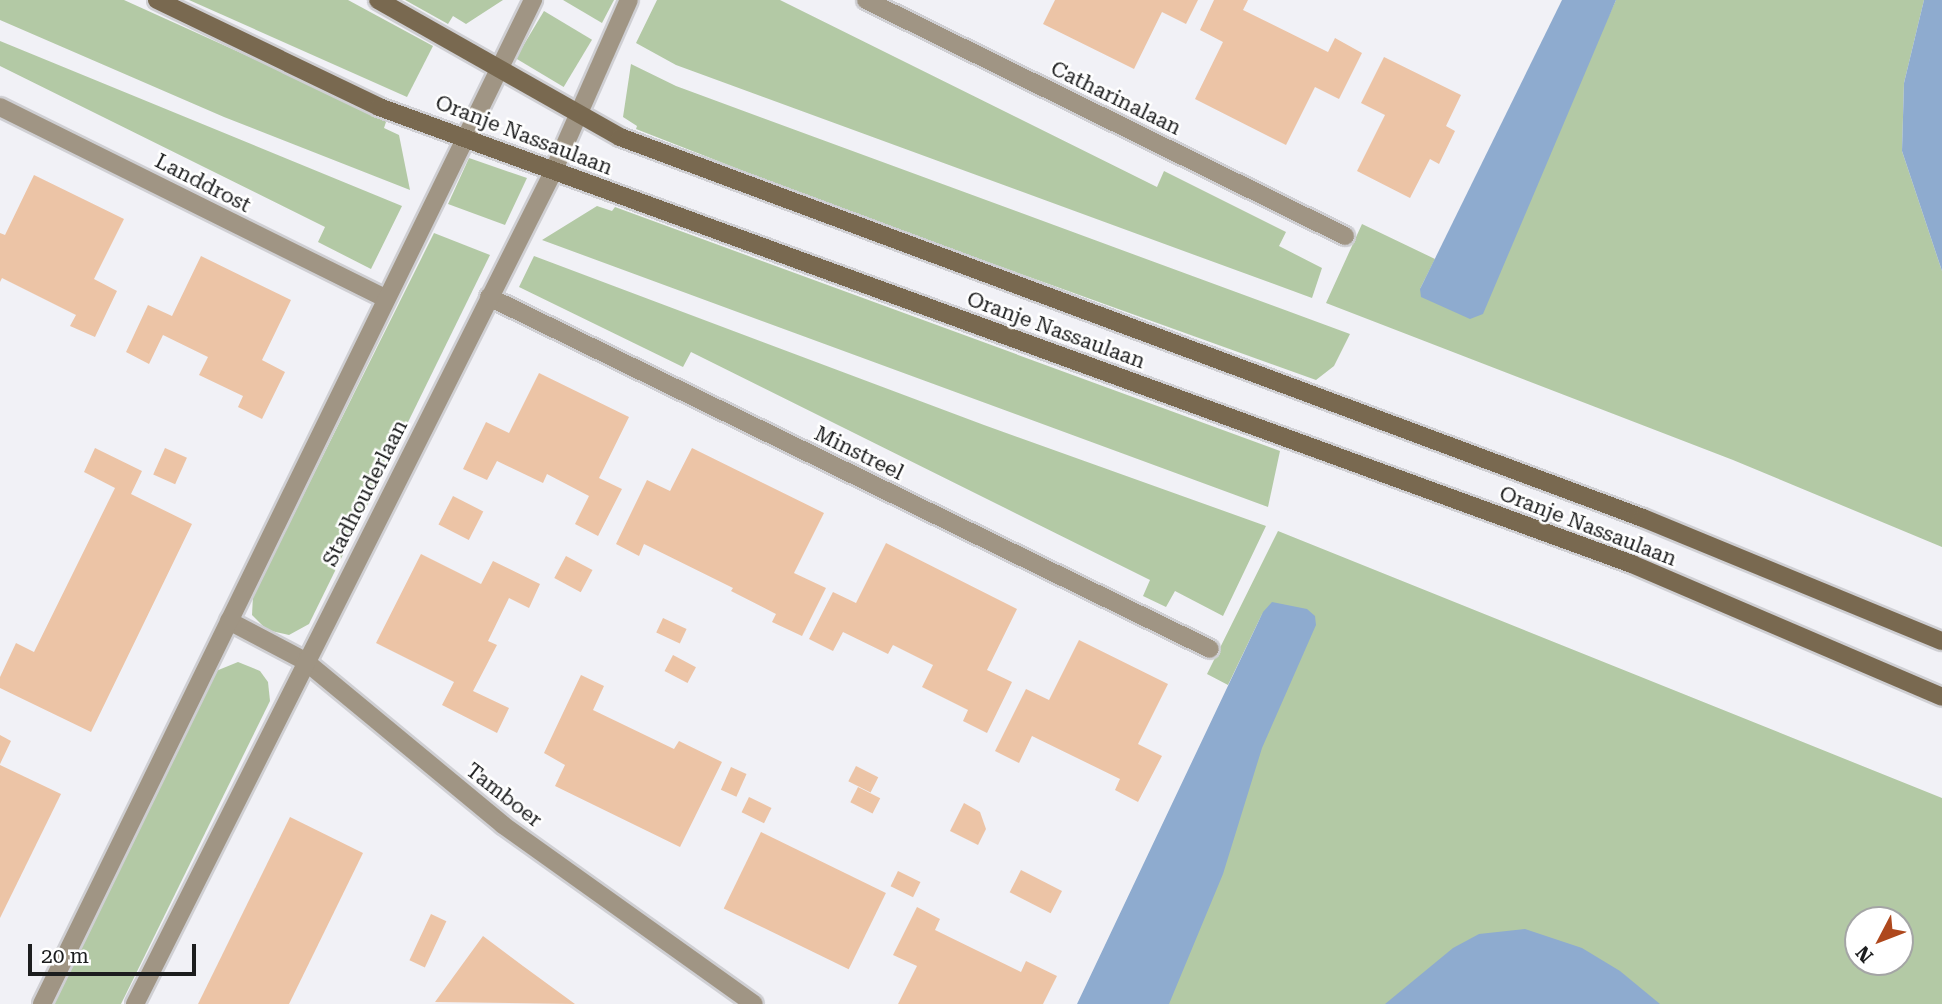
<!DOCTYPE html>
<style>
body{margin:0}
#map{position:relative;width:1942px;height:1004px;overflow:hidden;background:#f1f1f6;font-family:"Roboto Serif",serif}
div>[style]{position:absolute}
[style*='--x']{left:calc(var(--x)*1px);top:calc(var(--y)*1px);width:calc(var(--w)*1px);rotate:calc(var(--a)*1deg)}
.green>*{inset:0;background:#b3c9a5;transform-origin:0 0}
.water>*{inset:0;background:#8eabcf}
.building>*{inset:0;background:#ecc4a6;transform-origin:0 0}
.roads{filter:drop-shadow(2px 0 #cfcfd3) drop-shadow(-2px 0 #cfcfd3) drop-shadow(0 2px #cfcfd3) drop-shadow(0 -2px #cfcfd3)}
.street>*{height:18px;margin:-9px;padding:0 9px;transform-origin:9px;border-radius:9px;background:#a09584}
.secondary>*{height:18px;margin:-9px;padding:0 9px;transform-origin:9px;border-radius:9px;background:#796950}
span{translate:-50% -50%;white-space:nowrap;text-align:center;line-height:1.15;-webkit-text-stroke:5px #fff;paint-order:stroke}
.street-label{font-size:21px;color:#1c1d1e}
.north{position:absolute;left:1844px;top:906px;width:70px;height:70px;box-sizing:border-box;background:#fff;border:2px solid #a4a5a5;border-radius:50%;rotate:228deg;font-size:19px;font-weight:700;line-height:28px;text-align:center;color:#1c1d1e}
.north::after{content:'';display:block;margin:auto;width:24px;height:32px;background:#ae481d;clip-path:polygon(50% 0,100% 100%,50% 72%,0 100%)}
.scale{position:absolute;left:28px;top:944px;width:168px;height:32px;box-sizing:border-box;border:4px solid #1c1d1e;border-top:0;padding-left:9px;font-size:21px;line-height:24px;white-space:nowrap;color:#1c1d1e;-webkit-text-stroke:5px #fff;paint-order:stroke}
</style>
<div id="map">
<div class="green">
<i style="clip-path:polygon(0 0,124px 0,387px 119px,384px 128px,399px 135px,410px 190px,224px 117px,0 20px)"></i>
<i style="clip-path:polygon(189px 0,348px 0,433px 46px,407px 97px)"></i>
<i style="clip-path:polygon(405px 0,503px 0,466px 24px,453px 16px,448px 24px)"></i>
<i style="clip-path:polygon(563px 0,614px 0,602px 23px)"></i>
<i style="clip-path:polygon(657px 0,780px 0,1157px 187px,1164px 171px,1286px 232px,1279px 246px,1322px 268px,1312px 298px,676px 65px,636px 43px)"></i>
<i style="clip-path:polygon(1616px 0,1924px 0,1904px 83px,1902px 151px,1942px 271px,1942px 547px,1733px 460px,1326px 303px,1362px 224px,1435px 259px,1420px 289px,1586px 65px)"></i>
<i style="left:544px;top:11px;width:56px;height:55px;rotate:31deg"></i>
<i style="clip-path:polygon(0 41px,402px 206px,371px 269px,318px 242px,325px 227px,0 66px)"></i>
<i style="clip-path:polygon(631px 64px,676px 86px,1350px 334px,1334px 366px,1316px 380px,846px 211px,636px 129px,637px 126px,623px 117px)"></i>
<i style="clip-path:polygon(469px 158px,527px 178px,505px 225px,448px 204px)"></i>
<i style="clip-path:polygon(597px 206px,612px 211px,615px 207px,1280px 451px,1268px 507px,542px 240px)"></i>
<i style="clip-path:polygon(434px 233px,490px 255px,309px 624px,289px 635px,267px 630px,252px 615px,253px 596px)"></i>
<i style="clip-path:polygon(534px 256px,984px 425px,1266px 526px,1223px 616px,1175px 591px,1166px 607px,1143px 596px,1150px 580px,691px 352px,683px 367px,519px 287px)"></i>
<i style="clip-path:polygon(evenodd,1278px 531px,1942px 798px,1942px 1004px,1611px 1004px,1539px 948px,1506px 1004px,1100px 1004px,1263px 612px,1228px 685px,1207px 674px,1278px 531px,1858px 920px,1900px 920px,1900px 962px,1858px 962px,1858px 920px)"></i>
<i style="clip-path:polygon(238px 662px,260px 671px,268px 682px,270px 701px,121px 1004px,51px 1004px,216px 671px)"></i>
</div>
<div class="water">
<i style="clip-path:polygon(1562px 0,1616px 0,1483px 314px,1470px 319px,1421px 297px,1420px 289px)"></i>
<i style="clip-path:polygon(1924px 0,1942px 0,1942px 271px,1902px 151px,1904px 83px)"></i>
<i style="clip-path:polygon(1272px 602px,1307px 609px,1315px 616px,1316px 625px,1262px 748px,1223px 874px,1169px 1004px,1077px 1004px,1263px 612px)"></i>
<i style="clip-path:polygon(1525px 929px,1582px 948px,1620px 971px,1660px 1004px,1385px 1004px,1453px 948px,1479px 934px)"></i>
</div>
<div class="building">
<i style="clip-path:polygon(1055px 0,1198px 0,1186px 24px,1162px 12px,1134px 69px,1043px 24px)"></i>
<i style="clip-path:polygon(1214px 0,1248px 0,1243px 10px,1328px 52px,1335px 38px,1362px 53px,1339px 99px,1315px 87px,1286px 145px,1195px 99px,1223px 42px,1200px 30px)"></i>
<i style="clip-path:polygon(1384px 57px,1461px 95px,1446px 126px,1455px 131px,1439px 164px,1430px 159px,1410px 198px,1357px 171px,1385px 115px,1361px 103px)"></i>
<i style="clip-path:polygon(34px 175px,124px 219px,94px 279px,117px 291px,95px 337px,70px 326px,76px 315px,2px 278px,0 282px,0 233px,5px 235px)"></i>
<i style="clip-path:polygon(201px 256px,291px 300px,262px 360px,285px 372px,262px 419px,238px 407px,243px 396px,199px 375px,208px 357px,163px 335px,149px 364px,126px 352px,148px 305px,172px 316px)"></i>
<i style="clip-path:polygon(539px 373px,629px 417px,599px 478px,622px 489px,598px 536px,575px 524px,589px 496px,547px 474px,543px 483px,497px 461px,487px 480px,463px 469px,486px 422px,509px 433px)"></i>
<i style="clip-path:polygon(95px 448px,142px 471px,131px 494px,192px 524px,91px 732px,0 688px,0 677px,16px 643px,34px 652px,115px 488px,84px 472px)"></i>
<i style="left:165px;top:448px;width:24px;height:29px;rotate:24deg"></i>
<i style="clip-path:polygon(692px 448px,824px 513px,794px 573px,826px 588px,802px 636px,772px 622px,776px 614px,731px 591px,733px 588px,644px 544px,639px 556px,616px 544px,647px 480px,670px 491px)"></i>
<i style="left:453px;top:496px;width:34px;height:32px;rotate:27deg"></i>
<i style="clip-path:polygon(886px 543px,1017px 609px,987px 670px,1012px 682px,987px 733px,963px 721px,968px 710px,922px 687px,933px 665px,893px 645px,888px 654px,843px 632px,833px 651px,809px 639px,833px 592px,856px 603px)"></i>
<i style="clip-path:polygon(421px 554px,481px 584px,493px 561px,540px 584px,529px 608px,509px 598px,488px 641px,497px 645px,473px 691px,509px 708px,497px 733px,442px 705px,454px 682px,376px 643px)"></i>
<i style="left:566px;top:556px;width:30px;height:25px;rotate:28deg"></i>
<i style="left:663px;top:618px;width:26px;height:16px;rotate:25deg"></i>
<i style="clip-path:polygon(1079px 640px,1168px 684px,1138px 744px,1162px 756px,1138px 802px,1115px 790px,1120px 779px,1032px 736px,1019px 763px,995px 751px,1026px 689px,1049px 700px)"></i>
<i style="left:673px;top:655px;width:26px;height:18px;rotate:28deg"></i>
<i style="clip-path:polygon(581px 675px,604px 686px,593px 710px,674px 749px,679px 741px,722px 762px,680px 847px,555px 786px,565px 765px,544px 753px)"></i>
<i style="clip-path:polygon(0 735px,11px 741px,0 764px)"></i>
<i style="clip-path:polygon(0 765px,61px 794px,0 918px)"></i>
<i style="left:856px;top:766px;width:25px;height:17px;rotate:27deg"></i>
<i style="left:731px;top:767px;width:17px;height:25px;rotate:24deg"></i>
<i style="left:858px;top:787px;width:25px;height:17px;rotate:27deg"></i>
<i style="left:749px;top:797px;width:25px;height:17px;rotate:26deg"></i>
<i style="clip-path:polygon(964px 803px,980px 812px,986px 829px,978px 845px,950px 831px)"></i>
<i style="clip-path:polygon(290px 817px,363px 853px,289px 1004px,198px 1004px)"></i>
<i style="left:761px;top:832px;width:139px;height:85px;rotate:26deg"></i>
<i style="left:1021px;top:870px;width:46px;height:25px;rotate:27deg"></i>
<i style="left:898px;top:871px;width:25px;height:17px;rotate:26deg"></i>
<i style="clip-path:polygon(917px 907px,940px 919px,935px 930px,1021px 972px,1026px 961px,1057px 976px,1043px 1004px,898px 1004px,917px 966px,893px 955px)"></i>
<i style="left:431px;top:914px;width:17px;height:51px;rotate:25deg"></i>
<i style="clip-path:polygon(483px 936px,523px 966px,575px 1004px,435px 1002px)"></i>
</div>
<div class="roads">
<div class="street">
<i style="--x:866;--y:0;--w:534;--a:26.23"></i>
<i style="--x:0;--y:107;--w:431;--a:26.4"></i>
<i style="--x:489;--y:297;--w:802;--a:26.02"></i>
<i style="--x:229;--y:621;--w:86;--a:27.8"></i>
<i style="--x:305;--y:661;--w:257;--a:39.6"></i>
<i style="--x:503;--y:825;--w:308;--a:35.5"></i>
<i style="--x:42;--y:1004;--w:1118;--a:-63.94"></i>
<i style="--x:135;--y:1004;--w:931;--a:-63.32"></i>
<i style="--x:553;--y:172;--w:188;--a:-66.2"></i>
</div>
<div class="secondary">
<i style="--x:157;--y:0;--w:246;--a:25.7"></i>
<i style="--x:379;--y:107;--w:1334;--a:20.04"></i>
<i style="--x:1632;--y:564;--w:337;--a:23.2"></i>
<i style="--x:378;--y:0;--w:278;--a:29.5"></i>
<i style="--x:620;--y:137;--w:1092;--a:20.43"></i>
<i style="--x:1643;--y:518;--w:323;--a:22.4"></i>
</div>
</div>
<div class="street-label">
<span style="left:1116px;top:98px;rotate:26deg">Catharinalaan</span>
<span style="left:524px;top:135px;rotate:21deg">Oranje Nassaulaan</span>
<span style="left:203px;top:183px;rotate:27deg">Landdrost</span>
<span style="left:1056px;top:330px;rotate:20deg">Oranje Nassaulaan</span>
<span style="left:859px;top:453px;rotate:26deg">Minstreel</span>
<span style="left:365px;top:493px;rotate:-63deg">Stadhouderlaan</span>
<span style="left:1588px;top:526px;rotate:21deg">Oranje Nassaulaan</span>
<span style="left:504px;top:795px;rotate:38deg">Tamboer</span>
</div>
<div class="north">N</div>
<div class="scale">20 m</div>
</div>
